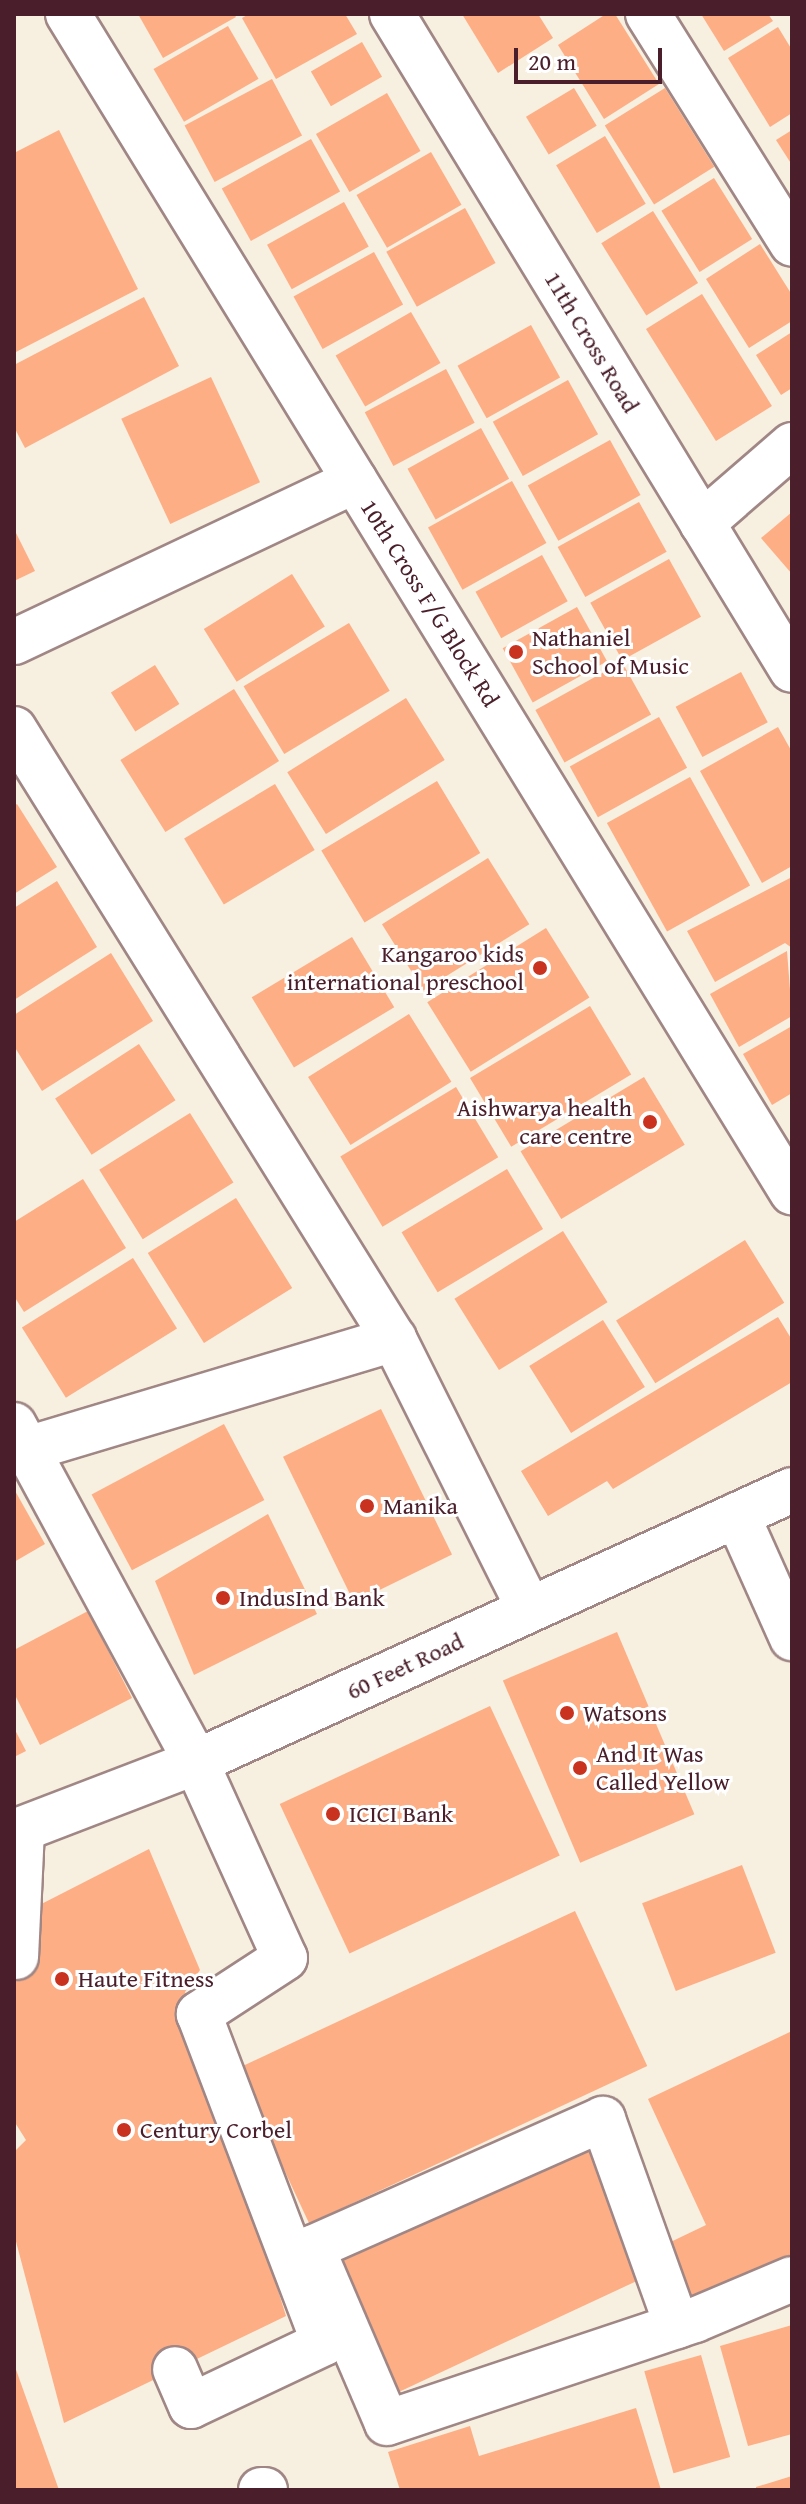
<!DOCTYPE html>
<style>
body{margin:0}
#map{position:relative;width:806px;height:2504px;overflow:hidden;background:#f7efdf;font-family:"Gentium Book Plus",serif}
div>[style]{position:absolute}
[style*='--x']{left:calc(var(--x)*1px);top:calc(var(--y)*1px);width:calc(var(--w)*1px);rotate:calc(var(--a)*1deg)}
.building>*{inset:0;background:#fdae85;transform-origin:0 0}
.roads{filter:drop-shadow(2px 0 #a08785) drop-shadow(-2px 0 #a08785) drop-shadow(0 2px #a08785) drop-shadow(0 -2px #a08785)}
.minor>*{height:44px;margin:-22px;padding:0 22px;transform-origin:22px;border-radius:22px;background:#fff}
.dots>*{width:22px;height:22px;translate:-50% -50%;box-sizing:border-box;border:4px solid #fff;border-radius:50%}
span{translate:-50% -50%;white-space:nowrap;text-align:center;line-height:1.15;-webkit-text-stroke:6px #fff;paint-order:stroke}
.street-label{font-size:24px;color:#4a1f2b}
.poi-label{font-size:24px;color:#4a1f2b}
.left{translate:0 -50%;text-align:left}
.right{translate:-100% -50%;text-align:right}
.frame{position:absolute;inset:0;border:16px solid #4a1f2b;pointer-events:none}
.scale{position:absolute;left:514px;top:48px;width:148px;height:36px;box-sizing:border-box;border:4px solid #4a1f2b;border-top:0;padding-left:10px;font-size:24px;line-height:28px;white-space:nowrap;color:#4a1f2b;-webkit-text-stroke:6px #fff;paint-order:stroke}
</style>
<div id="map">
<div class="building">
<i style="clip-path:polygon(138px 14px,234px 14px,236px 17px,163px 58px)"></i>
<i style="clip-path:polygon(249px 14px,345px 14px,357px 34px,276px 79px,242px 18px)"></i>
<i style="clip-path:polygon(462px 14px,538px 14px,553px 38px,498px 73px)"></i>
<i style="clip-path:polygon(606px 14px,615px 14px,659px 84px,604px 119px,558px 45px)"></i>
<i style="clip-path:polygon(701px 14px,768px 14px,773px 21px,724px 51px)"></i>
<i style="left:228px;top:26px;width:61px;height:86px;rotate:60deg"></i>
<i style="clip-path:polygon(778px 27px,792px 50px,792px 113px,770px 127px,728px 58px)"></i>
<i style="left:362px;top:42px;width:40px;height:59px;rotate:60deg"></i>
<i style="left:272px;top:79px;width:64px;height:99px;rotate:62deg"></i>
<i style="left:574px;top:88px;width:44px;height:56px;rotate:59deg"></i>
<i style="left:665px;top:88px;width:93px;height:71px;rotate:58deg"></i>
<i style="left:387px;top:93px;width:67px;height:82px;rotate:60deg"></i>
<i style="clip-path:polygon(59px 130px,138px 289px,14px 353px,14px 153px)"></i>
<i style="clip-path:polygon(792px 130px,792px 165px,776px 140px)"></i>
<i style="left:605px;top:136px;width:79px;height:57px;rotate:59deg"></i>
<i style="left:311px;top:139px;width:60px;height:102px;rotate:61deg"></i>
<i style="left:431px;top:152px;width:61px;height:86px;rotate:60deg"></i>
<i style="left:714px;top:178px;width:72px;height:62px;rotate:58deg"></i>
<i style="left:344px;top:202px;width:51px;height:88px;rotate:61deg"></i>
<i style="left:465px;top:208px;width:63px;height:90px;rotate:61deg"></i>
<i style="left:653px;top:211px;width:85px;height:61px;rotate:58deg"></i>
<i style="clip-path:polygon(760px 244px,792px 295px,792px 321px,749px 348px,706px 279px)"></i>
<i style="left:374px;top:252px;width:60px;height:92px;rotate:61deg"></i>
<i style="left:702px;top:294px;width:132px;height:66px;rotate:58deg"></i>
<i style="clip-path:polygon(144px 297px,179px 366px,25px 448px,14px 427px,14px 365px)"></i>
<i style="left:411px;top:312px;width:59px;height:87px;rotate:60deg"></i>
<i style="left:531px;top:325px;width:60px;height:84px;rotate:61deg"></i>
<i style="clip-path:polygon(792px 332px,792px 388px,781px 395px,756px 355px)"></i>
<i style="left:446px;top:369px;width:61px;height:92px;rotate:62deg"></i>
<i style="left:211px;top:377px;width:116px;height:99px;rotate:65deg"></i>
<i style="left:568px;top:380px;width:62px;height:86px;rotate:61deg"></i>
<i style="left:481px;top:428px;width:58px;height:84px;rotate:61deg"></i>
<i style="left:610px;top:440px;width:63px;height:94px;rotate:61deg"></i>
<i style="left:512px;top:481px;width:71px;height:96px;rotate:61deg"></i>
<i style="left:639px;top:502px;width:57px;height:93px;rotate:61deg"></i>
<i style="clip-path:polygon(792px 512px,792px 574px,761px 538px)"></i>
<i style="clip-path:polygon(14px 529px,35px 571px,14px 581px)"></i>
<i style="left:542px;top:555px;width:53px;height:76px;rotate:61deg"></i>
<i style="left:669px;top:559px;width:66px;height:90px;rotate:61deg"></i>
<i style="left:292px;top:574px;width:62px;height:104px;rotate:58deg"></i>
<i style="left:577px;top:607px;width:62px;height:85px;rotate:61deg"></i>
<i style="left:349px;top:623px;width:79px;height:123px;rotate:59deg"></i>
<i style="left:622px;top:662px;width:60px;height:99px;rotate:61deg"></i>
<i style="left:155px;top:665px;width:46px;height:52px;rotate:58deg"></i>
<i style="left:741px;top:672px;width:57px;height:74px;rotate:62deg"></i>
<i style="left:234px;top:689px;width:85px;height:134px;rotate:58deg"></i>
<i style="left:406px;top:698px;width:73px;height:140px;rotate:58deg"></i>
<i style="left:659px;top:717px;width:58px;height:102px;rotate:61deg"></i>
<i style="clip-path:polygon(778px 727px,792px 752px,792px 866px,762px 883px,700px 771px)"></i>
<i style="left:690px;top:777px;width:124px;height:95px;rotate:61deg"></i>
<i style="left:437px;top:781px;width:84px;height:135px;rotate:59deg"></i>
<i style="left:275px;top:784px;width:77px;height:106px;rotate:59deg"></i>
<i style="clip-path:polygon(17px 804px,57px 867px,14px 894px,14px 806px)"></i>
<i style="left:488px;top:858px;width:78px;height:125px;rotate:58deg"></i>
<i style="clip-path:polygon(792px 877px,792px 948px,785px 943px,715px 982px,687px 931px)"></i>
<i style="clip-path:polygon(57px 881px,97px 947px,14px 1000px,14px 908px)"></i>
<i style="left:546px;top:928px;width:82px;height:140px;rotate:58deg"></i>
<i style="left:352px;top:937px;width:82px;height:117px;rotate:59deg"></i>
<i style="clip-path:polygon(787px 951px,792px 1016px,739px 1047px,710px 994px)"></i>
<i style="clip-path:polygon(111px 953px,153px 1021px,42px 1091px,14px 1046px,14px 1015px)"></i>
<i style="left:590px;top:1006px;width:80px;height:140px;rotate:59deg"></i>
<i style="left:409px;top:1014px;width:80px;height:119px;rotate:58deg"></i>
<i style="clip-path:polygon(792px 1026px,792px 1093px,772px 1105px,743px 1054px)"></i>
<i style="left:139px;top:1044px;width:67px;height:100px;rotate:57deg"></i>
<i style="left:644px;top:1077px;width:79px;height:144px;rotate:59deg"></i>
<i style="left:456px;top:1087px;width:82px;height:135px;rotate:59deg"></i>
<i style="left:190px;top:1113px;width:82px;height:107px;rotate:58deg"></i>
<i style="left:507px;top:1169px;width:70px;height:123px;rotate:59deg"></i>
<i style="clip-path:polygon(83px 1179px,126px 1248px,24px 1312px,14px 1296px,14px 1222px)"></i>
<i style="left:236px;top:1198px;width:106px;height:104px;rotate:58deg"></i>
<i style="left:563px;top:1231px;width:84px;height:128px;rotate:58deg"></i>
<i style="left:745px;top:1240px;width:74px;height:152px;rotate:58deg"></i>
<i style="left:133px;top:1258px;width:83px;height:131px;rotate:58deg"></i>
<i style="clip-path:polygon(778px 1317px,792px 1340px,792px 1382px,613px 1489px,607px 1481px,548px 1516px,521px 1471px)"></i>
<i style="left:603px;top:1320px;width:79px;height:87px;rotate:58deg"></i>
<i style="left:381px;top:1409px;width:162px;height:109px;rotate:64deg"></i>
<i style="left:224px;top:1424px;width:86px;height:150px;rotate:62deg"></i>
<i style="clip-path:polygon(14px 1489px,45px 1544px,14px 1562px)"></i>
<i style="clip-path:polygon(268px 1514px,317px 1614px,194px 1675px,155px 1581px)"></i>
<i style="clip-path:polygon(88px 1611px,132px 1698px,40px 1745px,14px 1693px,14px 1650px)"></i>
<i style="left:617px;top:1632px;width:198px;height:124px;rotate:67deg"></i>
<i style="left:490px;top:1706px;width:165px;height:232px;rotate:65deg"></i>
<i style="clip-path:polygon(14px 1728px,26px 1751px,14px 1757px)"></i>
<i style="clip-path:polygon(149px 1849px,200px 1970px,185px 1992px,286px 2316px,64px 2423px,14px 2234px,14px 2152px,26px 2140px,14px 2121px,14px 1918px)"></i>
<i style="left:742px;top:1865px;width:94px;height:107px;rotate:69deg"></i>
<i style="left:575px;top:1911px;width:171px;height:373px;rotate:65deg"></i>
<i style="clip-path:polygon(792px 2031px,792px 2259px,685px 2310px,656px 2249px,706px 2225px,648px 2099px)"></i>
<i style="left:587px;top:2142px;width:147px;height:278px;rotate:65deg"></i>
<i style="clip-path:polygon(792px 2325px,792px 2434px,748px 2446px,720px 2346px)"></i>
<i style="left:701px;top:2355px;width:106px;height:59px;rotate:74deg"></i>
<i style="clip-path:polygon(14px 2364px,59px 2490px,14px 2490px)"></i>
<i style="clip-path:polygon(636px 2408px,661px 2490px,400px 2490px,388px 2452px,470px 2426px,479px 2456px)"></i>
<i style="clip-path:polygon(792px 2476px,792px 2490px,756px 2490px,756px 2487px)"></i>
</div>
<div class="roads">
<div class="minor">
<i style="--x:68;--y:14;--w:1383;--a:58.43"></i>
<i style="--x:392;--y:14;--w:768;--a:58.63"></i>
<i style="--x:648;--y:14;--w:271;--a:57.9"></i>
<i style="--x:702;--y:523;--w:119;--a:-40.9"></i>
<i style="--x:14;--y:642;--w:377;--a:-25.3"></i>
<i style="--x:14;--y:729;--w:719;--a:58.08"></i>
<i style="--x:394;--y:1339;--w:302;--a:63.4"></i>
<i style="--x:14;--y:1425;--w:383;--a:61.6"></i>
<i style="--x:196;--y:1762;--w:215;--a:65.6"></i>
<i style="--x:285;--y:1958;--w:103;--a:146.9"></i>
<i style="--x:199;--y:2014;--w:352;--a:69.2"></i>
<i style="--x:324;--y:2343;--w:147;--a:154.7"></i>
<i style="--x:191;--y:2406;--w:40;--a:-113.4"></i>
<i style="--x:14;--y:1453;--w:397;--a:-16.7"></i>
<i style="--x:737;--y:1515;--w:135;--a:65.9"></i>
<i style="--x:14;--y:1832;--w:195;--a:-21"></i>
<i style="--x:196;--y:1762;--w:655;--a:-24.53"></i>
<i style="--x:16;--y:1957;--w:127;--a:-87.3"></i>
<i style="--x:677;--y:2326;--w:220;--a:-109.7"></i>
<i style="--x:603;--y:2119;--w:318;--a:156.1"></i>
<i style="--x:312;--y:2248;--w:190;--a:66.8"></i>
<i style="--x:387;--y:2423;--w:325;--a:-18.5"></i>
<i style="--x:695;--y:2320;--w:105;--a:-22.9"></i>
<i style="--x:261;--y:2490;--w:4;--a:0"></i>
</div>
</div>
<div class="dots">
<i style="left:516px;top:652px;background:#c8321e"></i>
<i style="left:540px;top:968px;background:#c8321e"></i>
<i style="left:650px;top:1122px;background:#c8321e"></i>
<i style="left:367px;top:1506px;background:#c8321e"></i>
<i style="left:223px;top:1598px;background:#c8321e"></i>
<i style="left:567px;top:1713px;background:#c8321e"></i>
<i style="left:580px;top:1768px;background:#c8321e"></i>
<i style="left:333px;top:1814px;background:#c8321e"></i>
<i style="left:62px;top:1979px;background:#c8321e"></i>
<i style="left:124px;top:2130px;background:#c8321e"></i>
</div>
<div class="street-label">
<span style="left:592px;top:342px;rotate:59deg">11th Cross Road</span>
<span style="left:430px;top:603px;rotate:58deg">10th Cross F/G Block Rd</span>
<span style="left:405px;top:1666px;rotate:-25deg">60 Feet Road</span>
</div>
<div class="poi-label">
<span class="left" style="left:532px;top:652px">Nathaniel<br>School of Music</span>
<span class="right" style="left:524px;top:968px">Kangaroo kids<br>international preschool</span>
<span class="right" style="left:632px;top:1122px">Aishwarya health<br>care centre</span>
<span class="left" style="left:383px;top:1506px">Manika</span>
<span class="left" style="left:239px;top:1598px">IndusInd Bank</span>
<span class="left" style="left:583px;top:1713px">Watsons</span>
<span class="left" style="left:596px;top:1768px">And It Was<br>Called Yellow</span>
<span class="left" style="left:349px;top:1814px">ICICI Bank</span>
<span class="left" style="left:78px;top:1979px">Haute Fitness</span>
<span class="left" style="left:140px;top:2130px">Century Corbel</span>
</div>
<div class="frame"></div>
<div class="scale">20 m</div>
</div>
